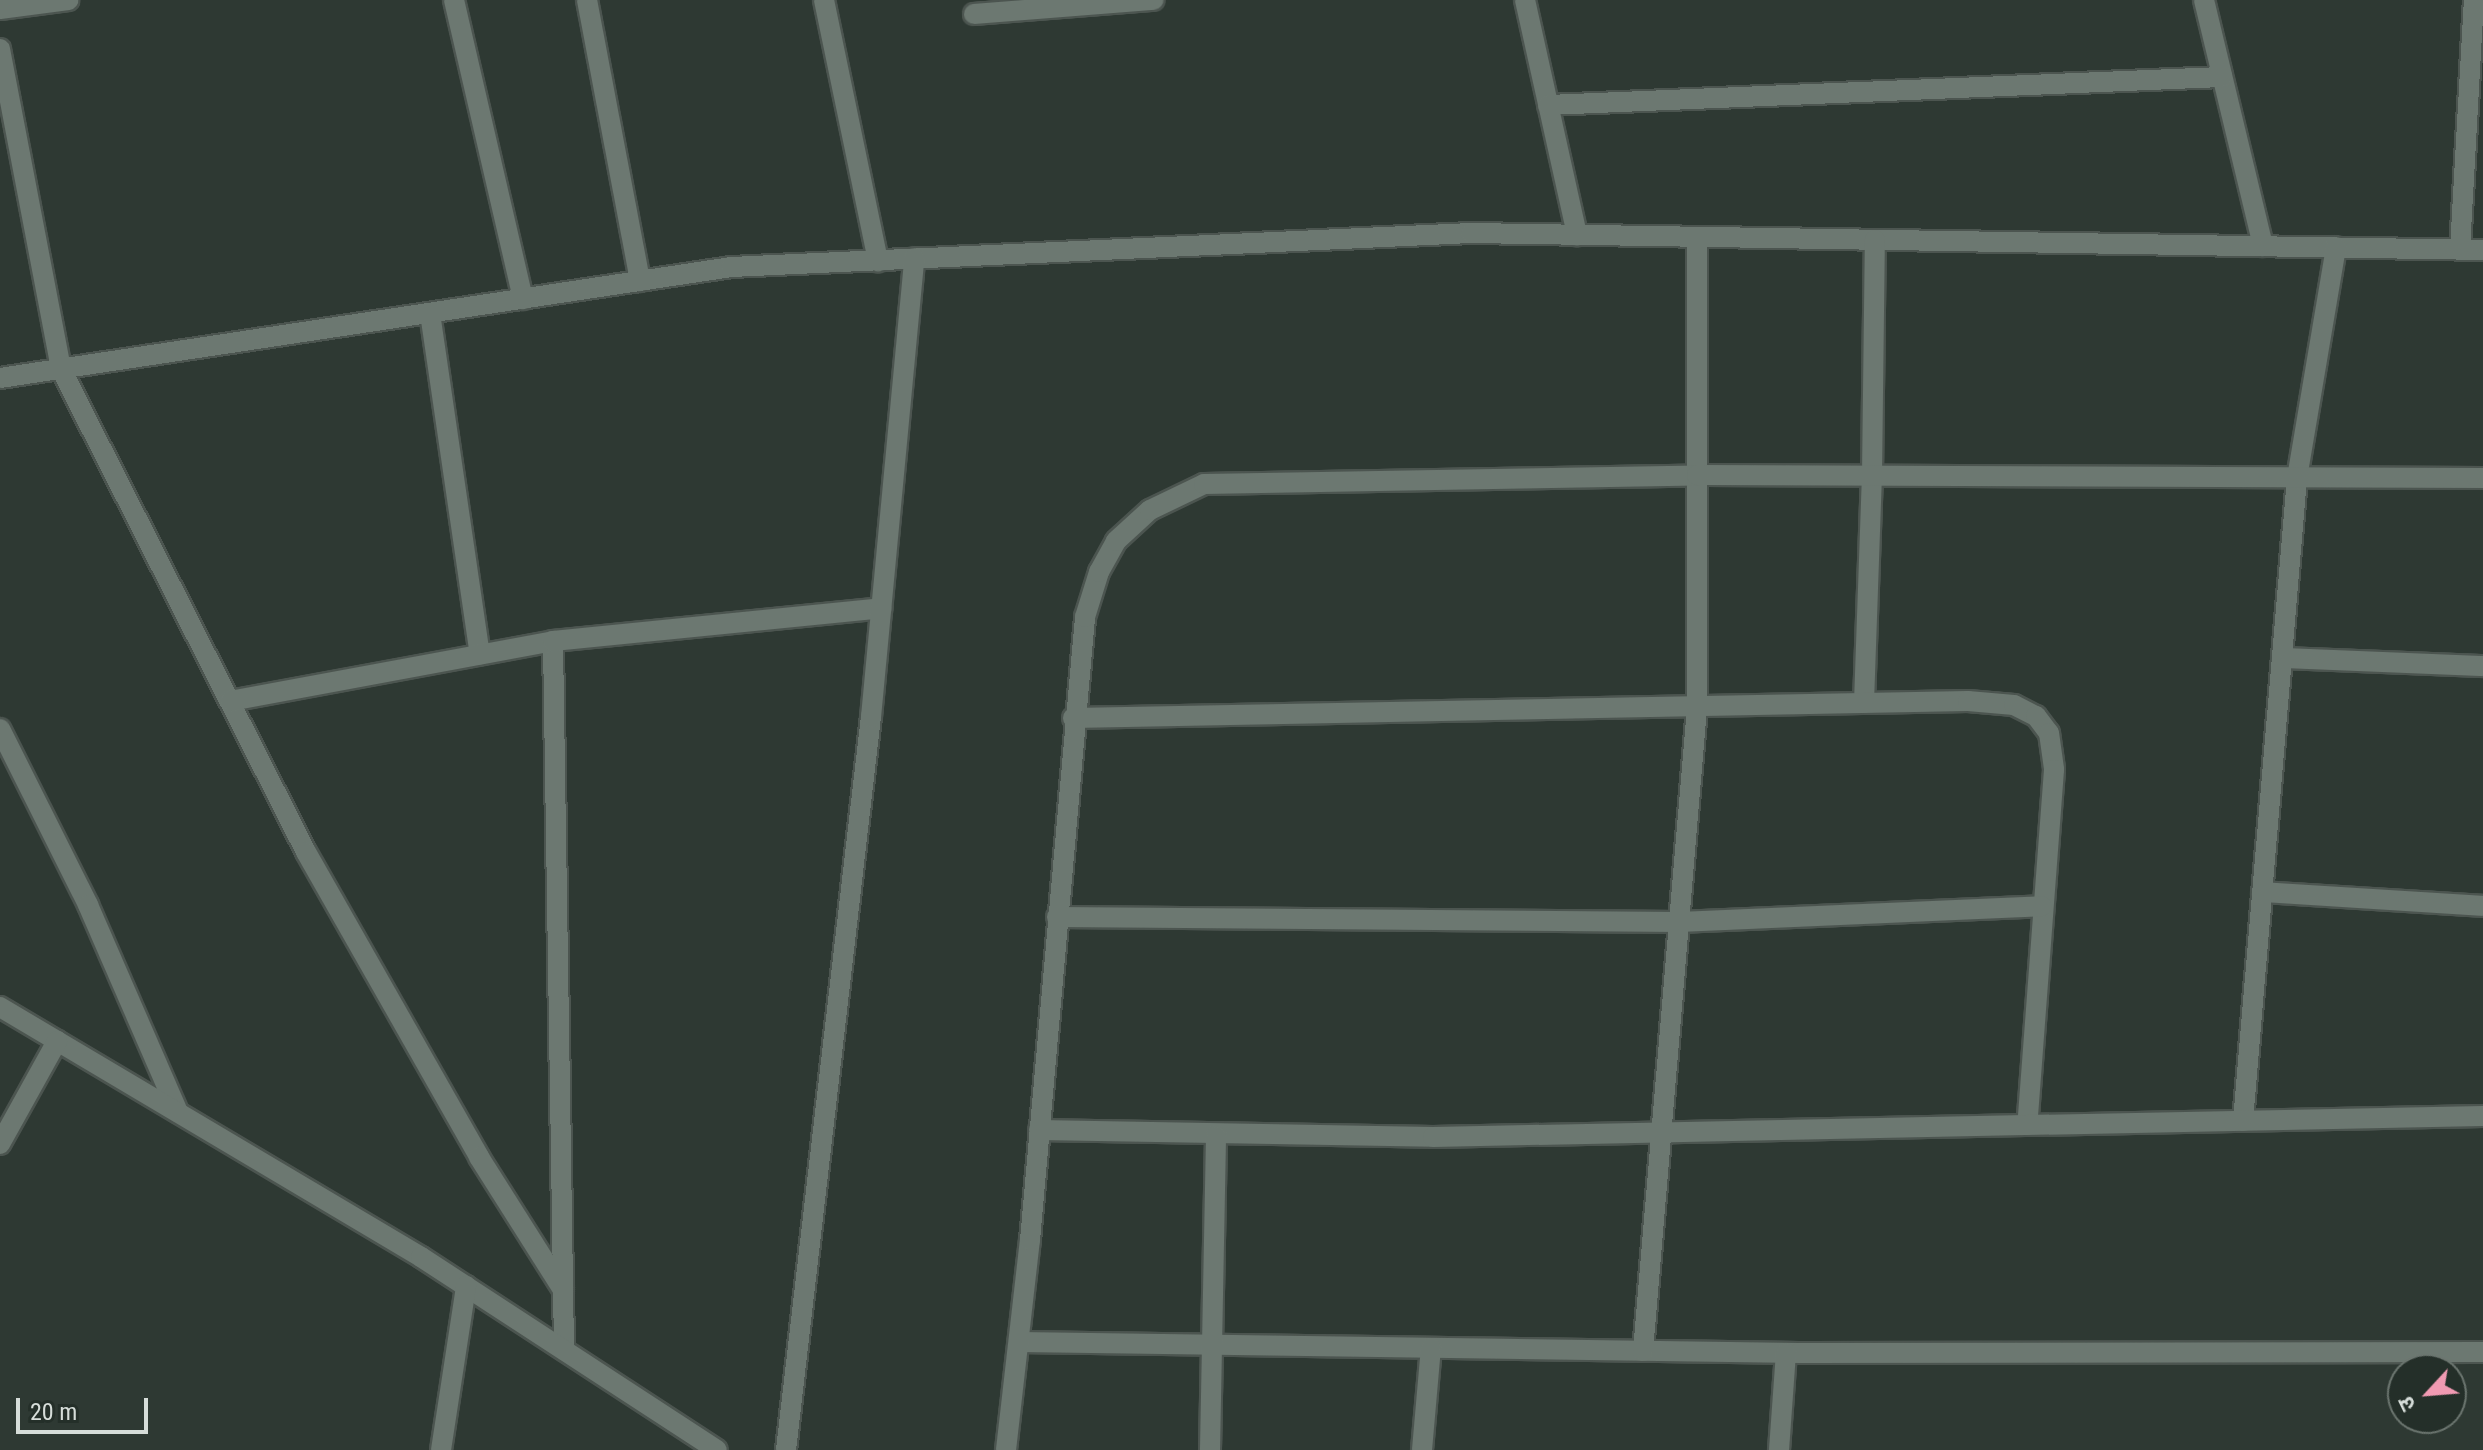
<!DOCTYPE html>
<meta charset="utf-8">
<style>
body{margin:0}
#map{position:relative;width:2483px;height:1450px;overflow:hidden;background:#2e3933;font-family:"Roboto Condensed","Noto Sans Devanagari",sans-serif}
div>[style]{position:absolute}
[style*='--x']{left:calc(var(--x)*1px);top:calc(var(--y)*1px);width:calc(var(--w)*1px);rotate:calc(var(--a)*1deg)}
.roads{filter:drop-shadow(2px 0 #4c5550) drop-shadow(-2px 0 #4c5550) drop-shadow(0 2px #4c5550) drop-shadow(0 -2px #4c5550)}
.minor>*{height:20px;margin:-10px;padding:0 10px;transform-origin:10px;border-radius:10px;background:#6c7871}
span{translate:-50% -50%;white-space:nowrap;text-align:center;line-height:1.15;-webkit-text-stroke:6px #242f29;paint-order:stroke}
.north{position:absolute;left:2387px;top:1354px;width:80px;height:80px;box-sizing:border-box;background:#242f29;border:2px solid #6b756f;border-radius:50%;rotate:244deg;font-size:22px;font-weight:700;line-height:32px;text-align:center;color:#d6ddd9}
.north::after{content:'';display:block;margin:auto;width:28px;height:36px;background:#f19ab2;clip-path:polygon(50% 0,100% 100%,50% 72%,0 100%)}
.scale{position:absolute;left:16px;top:1398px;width:132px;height:36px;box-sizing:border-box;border:4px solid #d6ddd9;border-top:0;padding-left:10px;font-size:24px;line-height:28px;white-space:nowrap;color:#d6ddd9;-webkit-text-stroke:6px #242f29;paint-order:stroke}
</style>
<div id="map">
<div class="roads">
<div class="minor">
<i style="--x:454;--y:0;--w:307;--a:77"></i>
<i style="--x:587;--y:0;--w:286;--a:79.3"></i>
<i style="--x:824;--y:0;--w:267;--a:78.3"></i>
<i style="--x:1525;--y:0;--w:241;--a:77.5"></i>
<i style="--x:2204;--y:0;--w:253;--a:76.5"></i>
<i style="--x:0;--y:9;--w:69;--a:-7.5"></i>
<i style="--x:974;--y:14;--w:180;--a:-4.5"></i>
<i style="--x:0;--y:49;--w:326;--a:79.2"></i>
<i style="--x:61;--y:369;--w:542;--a:63.1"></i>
<i style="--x:306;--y:852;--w:351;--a:60.4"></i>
<i style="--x:479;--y:1157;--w:157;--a:57.7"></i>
<i style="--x:1548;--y:105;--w:675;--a:-2.38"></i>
<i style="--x:2460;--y:249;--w:249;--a:-86.8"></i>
<i style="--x:430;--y:313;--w:345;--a:81.7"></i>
<i style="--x:0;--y:378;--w:739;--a:-8.63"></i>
<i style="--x:731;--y:267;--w:741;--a:-2.63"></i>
<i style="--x:1471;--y:233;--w:1012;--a:0.96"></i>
<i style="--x:553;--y:641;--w:709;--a:89.11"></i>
<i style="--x:2282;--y:658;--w:201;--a:2.3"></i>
<i style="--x:230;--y:701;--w:329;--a:-10.5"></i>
<i style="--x:553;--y:641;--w:330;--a:-5.7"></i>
<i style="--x:1864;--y:703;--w:228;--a:-88"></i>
<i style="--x:1872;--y:475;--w:235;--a:-89.3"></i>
<i style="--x:1073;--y:718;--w:895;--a:-1.09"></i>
<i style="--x:1968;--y:701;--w:46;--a:5"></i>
<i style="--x:2014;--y:705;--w:25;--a:27"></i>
<i style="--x:2036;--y:716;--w:21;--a:53"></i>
<i style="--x:2049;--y:733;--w:37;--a:82"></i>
<i style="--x:2054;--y:770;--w:356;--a:94.3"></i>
<i style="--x:0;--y:729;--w:197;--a:63.4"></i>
<i style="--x:88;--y:905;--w:226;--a:66.5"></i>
<i style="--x:2262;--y:892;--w:221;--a:3.6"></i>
<i style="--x:1057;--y:917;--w:622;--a:0.46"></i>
<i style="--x:1679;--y:922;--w:363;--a:-2.5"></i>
<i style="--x:0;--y:1007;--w:490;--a:30.7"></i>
<i style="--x:421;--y:1257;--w:353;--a:33.1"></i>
<i style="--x:2243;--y:1121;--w:645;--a:-85.2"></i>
<i style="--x:2297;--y:478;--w:234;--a:-80.4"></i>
<i style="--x:1039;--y:1130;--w:394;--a:1"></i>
<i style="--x:1433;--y:1137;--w:1050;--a:-1.15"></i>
<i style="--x:0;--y:1144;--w:118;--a:-61"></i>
<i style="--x:1019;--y:1342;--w:780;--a:0.81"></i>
<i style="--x:1799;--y:1353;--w:684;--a:-0.08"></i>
<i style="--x:1643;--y:1351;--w:645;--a:-85.2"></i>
<i style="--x:1697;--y:708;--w:471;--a:-90"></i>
<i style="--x:441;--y:1450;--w:166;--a:-81.3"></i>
<i style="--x:786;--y:1450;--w:738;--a:-83.39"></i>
<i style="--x:871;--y:717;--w:461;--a:-84.6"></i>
<i style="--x:1006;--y:1450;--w:211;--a:-83.5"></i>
<i style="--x:1030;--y:1240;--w:625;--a:-84.95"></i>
<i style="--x:1085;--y:617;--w:47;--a:-72.7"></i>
<i style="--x:1099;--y:572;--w:35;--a:-61"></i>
<i style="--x:1116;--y:541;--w:46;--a:-42.4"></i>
<i style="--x:1150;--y:510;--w:60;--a:-25.7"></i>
<i style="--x:1204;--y:484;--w:493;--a:-1"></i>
<i style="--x:1697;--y:475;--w:786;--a:0.22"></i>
<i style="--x:1210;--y:1450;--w:314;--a:-88.9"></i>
<i style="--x:1422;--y:1450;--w:102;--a:-85"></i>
<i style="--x:1779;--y:1450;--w:97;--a:-85.9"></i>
</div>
</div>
<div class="north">उ</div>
<div class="scale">20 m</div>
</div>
